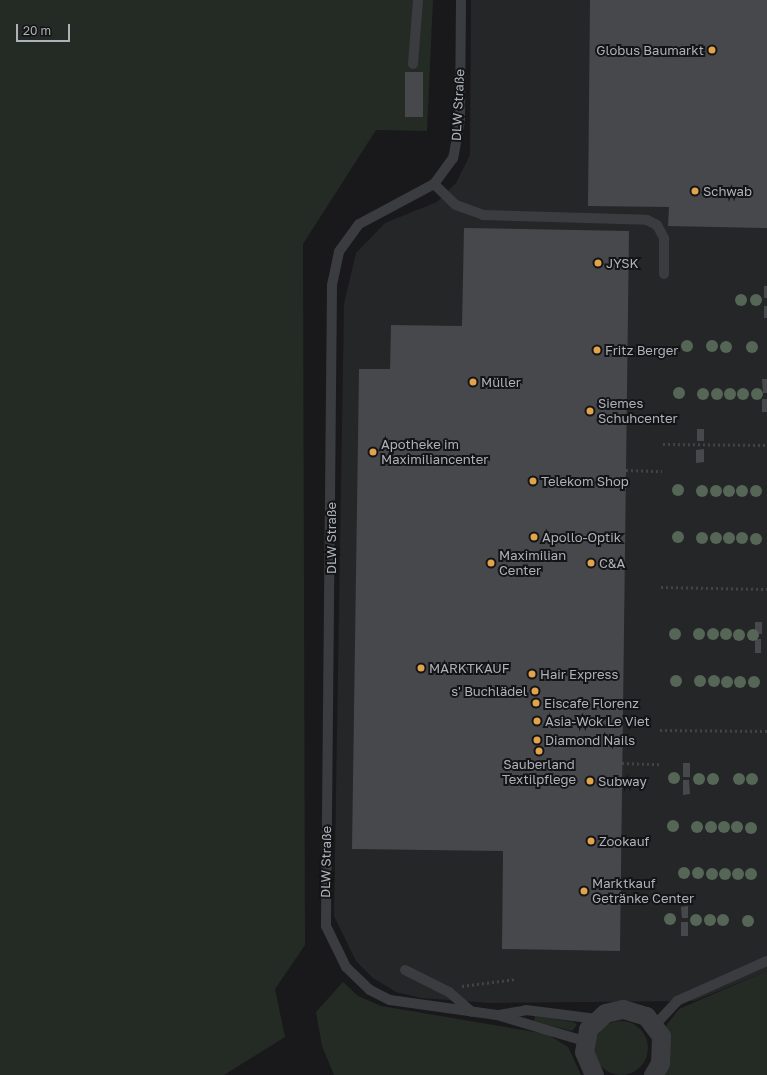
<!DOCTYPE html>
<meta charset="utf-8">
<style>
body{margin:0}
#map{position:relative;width:767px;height:1075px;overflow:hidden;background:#19191b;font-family:"Golos Text",sans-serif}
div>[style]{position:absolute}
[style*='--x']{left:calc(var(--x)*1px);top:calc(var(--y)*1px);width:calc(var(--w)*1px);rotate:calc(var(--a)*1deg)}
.built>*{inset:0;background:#252628}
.green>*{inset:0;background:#242b24}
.round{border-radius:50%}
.building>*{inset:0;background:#46484b;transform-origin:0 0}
.path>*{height:2.5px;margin-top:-1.25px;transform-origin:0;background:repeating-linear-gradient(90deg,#414347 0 2px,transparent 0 5px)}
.service>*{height:10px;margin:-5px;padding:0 5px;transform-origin:5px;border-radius:5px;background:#3b3c40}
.minor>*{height:19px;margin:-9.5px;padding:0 9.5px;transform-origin:9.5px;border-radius:9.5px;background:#3b3c40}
.trees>*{width:12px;height:12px;margin:-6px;border-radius:50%;background:#556556}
.dots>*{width:11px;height:11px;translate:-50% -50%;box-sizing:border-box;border:2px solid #141416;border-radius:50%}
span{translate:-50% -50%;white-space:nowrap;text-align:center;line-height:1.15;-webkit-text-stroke:4px #141416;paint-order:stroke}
.poi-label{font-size:13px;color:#adb2ba}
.right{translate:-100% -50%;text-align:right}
.left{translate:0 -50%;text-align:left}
.street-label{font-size:13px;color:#adb2ba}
.scale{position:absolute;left:16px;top:24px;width:54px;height:18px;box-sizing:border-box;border:2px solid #adb2ba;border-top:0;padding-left:5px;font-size:12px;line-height:14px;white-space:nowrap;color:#adb2ba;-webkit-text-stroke:3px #141416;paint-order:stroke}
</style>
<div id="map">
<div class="built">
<i style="clip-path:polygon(471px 0,767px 0,767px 971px,694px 1001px,490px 1003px,421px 998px,396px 992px,373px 978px,356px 961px,334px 916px,344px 304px,356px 253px,385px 223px,437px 202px,456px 183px,470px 155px)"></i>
</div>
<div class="green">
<i style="clip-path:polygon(0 0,433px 0,427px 131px,376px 130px,303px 244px,305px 945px,275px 989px,285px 1037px,224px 1075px,0 1075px)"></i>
<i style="clip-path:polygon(767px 971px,767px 1075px,660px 1075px,670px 1046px,666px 1026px,679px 1009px)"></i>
<i style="clip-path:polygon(343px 982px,358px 996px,381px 1006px,547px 1034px,568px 1047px,581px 1075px,334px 1075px,322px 1046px,316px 1012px)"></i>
<i style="clip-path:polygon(535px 1016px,574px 1022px,577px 1025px,572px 1031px,534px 1021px)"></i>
<i class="round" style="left:594px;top:1021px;width:54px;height:54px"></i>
</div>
<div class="building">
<i style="clip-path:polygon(590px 0,767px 0,767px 228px,668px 226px,669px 207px,588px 206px)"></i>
<i style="left:405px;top:72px;width:18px;height:45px"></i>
<i style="clip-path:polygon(464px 228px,629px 231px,620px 951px,502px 949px,503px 851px,352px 849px,359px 369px,390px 369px,391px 325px,462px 326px)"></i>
<i style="left:764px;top:286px;width:3px;height:12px"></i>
<i style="left:764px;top:306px;width:3px;height:12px"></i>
<i style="clip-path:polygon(762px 379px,767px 379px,767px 393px,763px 393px)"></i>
<i style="left:762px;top:399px;width:5px;height:13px"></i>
<i style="left:697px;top:429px;width:7px;height:12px"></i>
<i style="clip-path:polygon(704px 449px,704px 462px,696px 463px,696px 450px)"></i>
<i style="left:755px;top:622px;width:7px;height:12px"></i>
<i style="left:755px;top:639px;width:6px;height:14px"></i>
<i style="left:683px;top:763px;width:7px;height:14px"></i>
<i style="clip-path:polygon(683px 780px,689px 780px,690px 794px,683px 795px)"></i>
<i style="clip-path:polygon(688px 906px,688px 918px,682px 918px,681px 907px)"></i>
<i style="left:688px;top:922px;width:14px;height:7px;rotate:90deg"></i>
</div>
<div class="path">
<i style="--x:663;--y:444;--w:104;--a:0.6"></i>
<i style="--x:626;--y:470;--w:36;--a:2"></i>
<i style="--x:661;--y:587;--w:106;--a:1.1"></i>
<i style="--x:660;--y:730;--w:107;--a:0.5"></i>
<i style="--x:622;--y:763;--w:37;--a:2"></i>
<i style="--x:621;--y:898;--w:37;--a:2"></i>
<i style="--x:462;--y:986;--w:54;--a:-7.4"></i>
</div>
<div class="service">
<i style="--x:461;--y:0;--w:120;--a:90.5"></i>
<i style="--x:460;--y:120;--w:39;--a:100"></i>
<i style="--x:453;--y:158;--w:32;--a:126"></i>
<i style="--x:434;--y:184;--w:85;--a:151.9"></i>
<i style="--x:359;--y:224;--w:34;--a:126"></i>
<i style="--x:339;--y:252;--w:34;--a:102"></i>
<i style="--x:332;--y:285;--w:641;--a:90.54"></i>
<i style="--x:326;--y:926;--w:46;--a:64"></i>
<i style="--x:346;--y:967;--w:33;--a:44"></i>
<i style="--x:370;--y:990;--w:22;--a:27"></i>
<i style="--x:390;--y:1000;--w:108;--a:8"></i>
<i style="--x:497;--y:1015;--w:91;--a:16.6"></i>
<i style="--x:413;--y:64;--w:64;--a:-85.5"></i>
<i style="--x:434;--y:184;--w:30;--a:44"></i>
<i style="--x:456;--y:205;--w:29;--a:20"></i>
<i style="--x:483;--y:215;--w:164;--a:1.7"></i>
<i style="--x:647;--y:220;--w:11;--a:27"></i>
<i style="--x:657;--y:225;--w:15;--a:62"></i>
<i style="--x:664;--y:238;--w:36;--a:90"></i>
<i style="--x:405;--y:970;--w:49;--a:26.6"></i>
<i style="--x:449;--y:992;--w:30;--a:41"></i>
<i style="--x:499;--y:1015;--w:27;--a:-10"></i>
<i style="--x:526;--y:1010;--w:71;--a:7.3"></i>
<i style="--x:655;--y:1025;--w:33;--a:-47"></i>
<i style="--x:677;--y:1001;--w:98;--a:-24"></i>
</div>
<div class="minor">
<i style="--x:594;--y:1075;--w:25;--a:-113"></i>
<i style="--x:584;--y:1052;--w:23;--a:-80"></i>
<i style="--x:588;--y:1029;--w:23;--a:-43"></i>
<i style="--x:605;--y:1013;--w:18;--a:-13"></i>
<i style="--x:623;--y:1009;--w:24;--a:17"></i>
<i style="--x:646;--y:1016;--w:25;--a:53"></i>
<i style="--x:661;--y:1036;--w:27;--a:92"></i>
<i style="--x:660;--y:1063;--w:14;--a:120"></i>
</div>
<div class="trees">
<i style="left:741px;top:300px"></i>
<i style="left:756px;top:300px"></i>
<i style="left:687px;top:346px"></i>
<i style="left:712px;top:346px"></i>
<i style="left:726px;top:347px"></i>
<i style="left:752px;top:347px"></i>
<i style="left:679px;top:393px"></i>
<i style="left:703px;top:394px"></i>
<i style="left:717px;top:394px"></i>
<i style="left:730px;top:394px"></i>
<i style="left:743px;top:394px"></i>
<i style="left:757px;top:394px"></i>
<i style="left:678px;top:490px"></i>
<i style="left:702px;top:491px"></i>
<i style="left:716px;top:491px"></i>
<i style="left:729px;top:491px"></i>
<i style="left:742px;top:491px"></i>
<i style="left:756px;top:491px"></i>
<i style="left:678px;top:537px"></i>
<i style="left:702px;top:538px"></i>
<i style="left:716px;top:538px"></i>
<i style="left:729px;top:538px"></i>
<i style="left:742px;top:538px"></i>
<i style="left:756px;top:539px"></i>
<i style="left:675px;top:634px"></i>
<i style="left:699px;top:634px"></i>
<i style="left:713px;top:634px"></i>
<i style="left:726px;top:634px"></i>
<i style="left:739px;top:635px"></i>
<i style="left:753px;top:635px"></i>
<i style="left:676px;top:681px"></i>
<i style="left:700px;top:681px"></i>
<i style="left:714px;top:681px"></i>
<i style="left:727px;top:682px"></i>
<i style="left:740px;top:682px"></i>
<i style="left:754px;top:682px"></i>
<i style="left:674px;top:778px"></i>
<i style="left:699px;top:779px"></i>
<i style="left:713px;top:779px"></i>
<i style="left:739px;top:779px"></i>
<i style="left:752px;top:779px"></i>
<i style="left:673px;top:826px"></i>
<i style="left:697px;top:827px"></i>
<i style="left:711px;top:827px"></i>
<i style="left:724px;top:827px"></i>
<i style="left:737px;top:827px"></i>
<i style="left:751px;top:828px"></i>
<i style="left:684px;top:873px"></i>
<i style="left:698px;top:873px"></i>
<i style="left:712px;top:874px"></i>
<i style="left:725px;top:874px"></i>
<i style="left:738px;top:874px"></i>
<i style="left:751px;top:874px"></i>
<i style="left:670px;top:919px"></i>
<i style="left:696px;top:920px"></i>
<i style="left:710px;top:920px"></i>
<i style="left:723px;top:920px"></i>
<i style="left:748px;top:921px"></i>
</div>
<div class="dots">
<i style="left:712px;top:50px;background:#e3a34a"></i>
<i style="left:695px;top:191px;background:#e3a34a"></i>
<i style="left:598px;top:263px;background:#e3a34a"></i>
<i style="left:597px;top:350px;background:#e3a34a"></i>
<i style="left:473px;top:382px;background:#e3a34a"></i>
<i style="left:590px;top:411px;background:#e3a34a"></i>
<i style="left:373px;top:452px;background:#e3a34a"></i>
<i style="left:533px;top:481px;background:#e3a34a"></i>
<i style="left:534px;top:537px;background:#e3a34a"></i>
<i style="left:491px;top:563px;background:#e3a34a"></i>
<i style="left:591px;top:563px;background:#e3a34a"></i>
<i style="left:421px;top:668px;background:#e3a34a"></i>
<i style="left:532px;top:674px;background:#e3a34a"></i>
<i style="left:535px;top:691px;background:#e3a34a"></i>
<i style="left:536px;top:703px;background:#e3a34a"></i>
<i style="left:537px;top:721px;background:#e3a34a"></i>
<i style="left:537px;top:740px;background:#e3a34a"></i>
<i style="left:539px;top:751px;background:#e3a34a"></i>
<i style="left:590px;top:781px;background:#e3a34a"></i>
<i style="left:591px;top:841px;background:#e3a34a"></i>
<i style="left:584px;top:891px;background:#e3a34a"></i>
</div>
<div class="poi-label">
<span class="right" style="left:704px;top:50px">Globus Baumarkt</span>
<span class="left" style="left:703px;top:191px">Schwab</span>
<span class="left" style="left:606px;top:263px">JYSK</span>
<span class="left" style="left:605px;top:350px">Fritz Berger</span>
<span class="left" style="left:481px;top:382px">Müller</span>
<span class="left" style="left:598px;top:411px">Siemes<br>Schuhcenter</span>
<span class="left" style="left:381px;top:452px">Apotheke im<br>Maximiliancenter</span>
<span class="left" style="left:541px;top:481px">Telekom Shop</span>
<span class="left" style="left:542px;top:537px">Apollo-Optik</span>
<span class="left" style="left:499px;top:563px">Maximilian<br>Center</span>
<span class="left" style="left:599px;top:563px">C&amp;A</span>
<span class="left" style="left:429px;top:668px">MARKTKAUF</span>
<span class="left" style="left:540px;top:674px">Hair Express</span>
<span class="right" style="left:527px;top:691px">s' Buchlädel</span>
<span class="left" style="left:544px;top:703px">Eiscafe Florenz</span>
<span class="left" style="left:545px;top:721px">Asia-Wok Le Viet</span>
<span class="left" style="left:545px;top:740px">Diamond Nails</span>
<span style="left:539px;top:772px">Sauberland<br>Textilpflege</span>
<span class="left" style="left:598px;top:781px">Subway</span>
<span class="left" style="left:599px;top:841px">Zookauf</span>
<span class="left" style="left:592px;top:891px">Marktkauf<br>Getränke Center</span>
</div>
<div class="street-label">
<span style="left:458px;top:105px;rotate:-87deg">DLW Straße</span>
<span style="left:331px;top:538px;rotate:-90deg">DLW Straße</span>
<span style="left:326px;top:862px;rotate:-89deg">DLW Straße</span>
</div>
<div class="scale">20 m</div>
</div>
